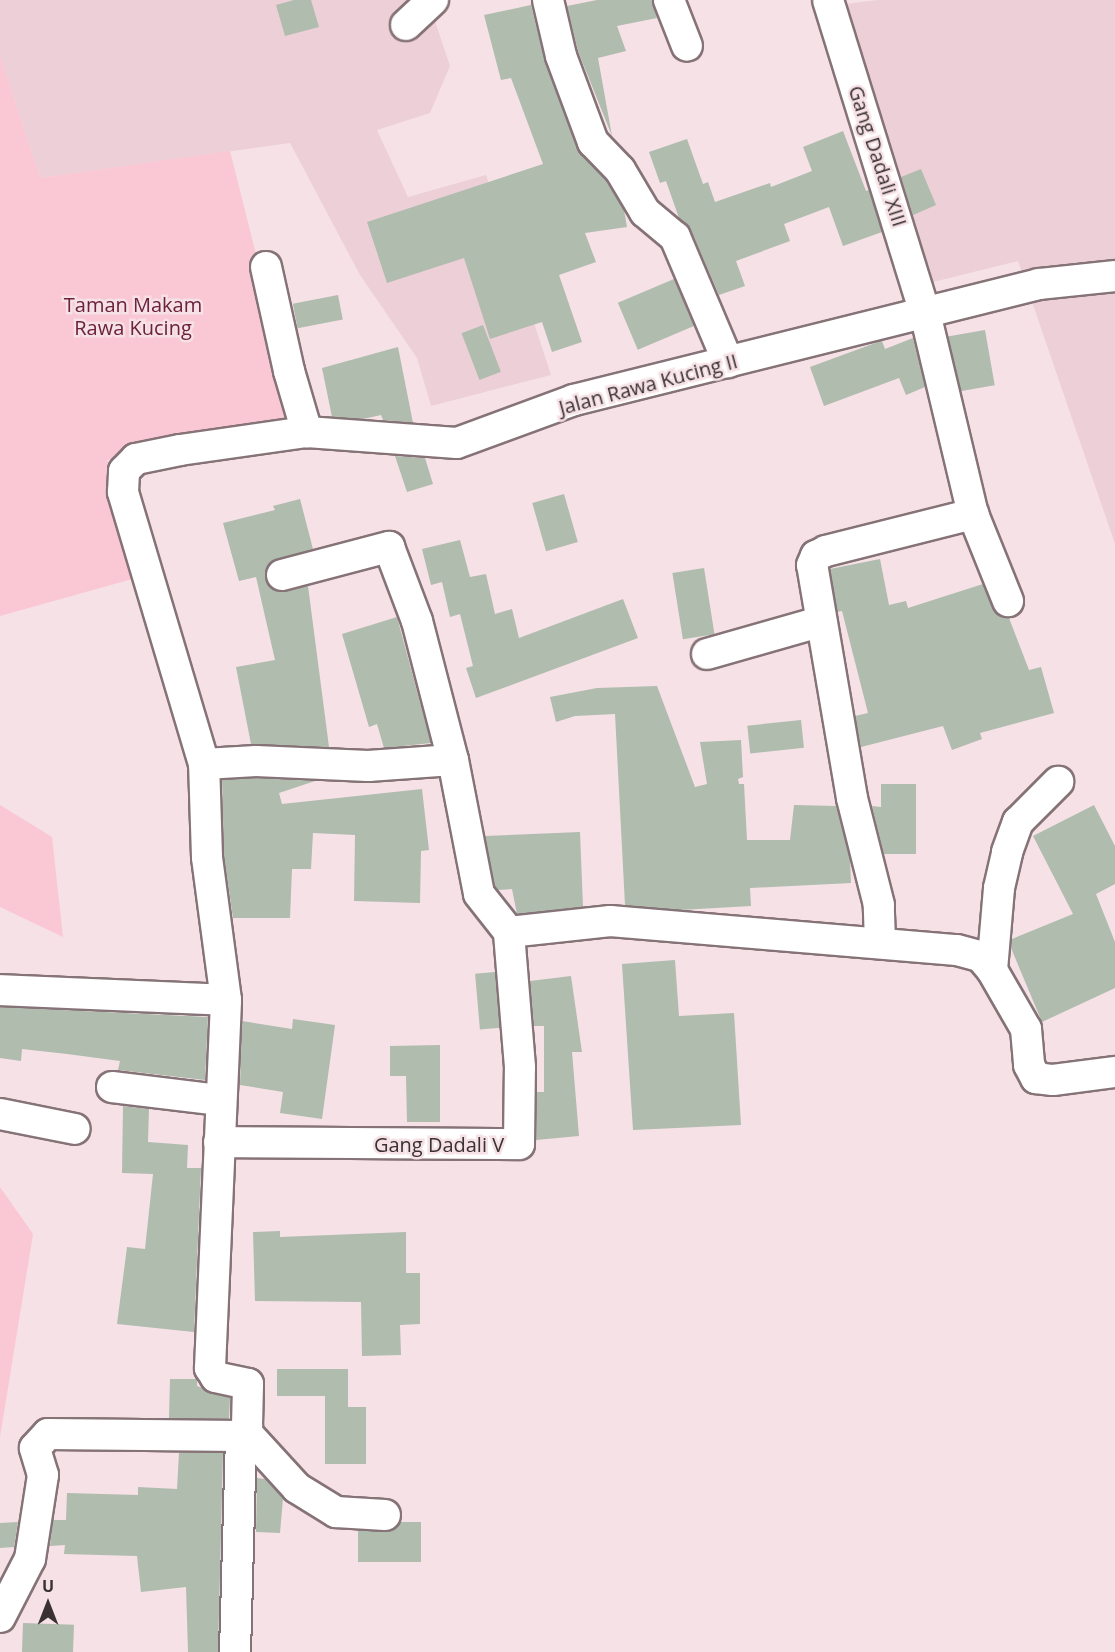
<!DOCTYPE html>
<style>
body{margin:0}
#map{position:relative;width:1115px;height:1652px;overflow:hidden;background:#f6e1e6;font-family:"Open Sans",sans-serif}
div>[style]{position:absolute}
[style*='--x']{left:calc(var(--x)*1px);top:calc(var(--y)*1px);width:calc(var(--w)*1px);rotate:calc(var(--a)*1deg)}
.built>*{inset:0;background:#edd0d7}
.green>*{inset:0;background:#fac7d4}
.building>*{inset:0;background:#afbcae;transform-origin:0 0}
.roads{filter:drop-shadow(2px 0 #857377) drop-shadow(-2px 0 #857377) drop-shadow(0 2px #857377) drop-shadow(0 -2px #857377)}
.street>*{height:30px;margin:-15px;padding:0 15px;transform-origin:15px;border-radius:15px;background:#fff}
span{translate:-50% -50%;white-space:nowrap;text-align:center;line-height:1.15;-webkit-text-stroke:5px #f6e1e6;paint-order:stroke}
.street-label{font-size:20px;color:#393132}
.park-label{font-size:20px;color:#6c213c}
.north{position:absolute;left:18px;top:1574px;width:60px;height:60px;-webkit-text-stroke:4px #f6e1e6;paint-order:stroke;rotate:0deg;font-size:16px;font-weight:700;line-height:24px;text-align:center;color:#393132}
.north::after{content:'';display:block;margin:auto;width:21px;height:27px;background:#393132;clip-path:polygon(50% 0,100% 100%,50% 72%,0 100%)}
</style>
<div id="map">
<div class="built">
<i style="clip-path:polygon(0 0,428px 0,450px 66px,430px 113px,377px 130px,408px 197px,486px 175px,551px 375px,431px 406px,417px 358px,360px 275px,290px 143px,40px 178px,0 55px)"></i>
<i style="clip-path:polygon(877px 0,1115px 0,1115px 544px,1018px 261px,925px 284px,846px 4px)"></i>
</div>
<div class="green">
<i style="clip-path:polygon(0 55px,40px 178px,230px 151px,297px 417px,107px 460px,143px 576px,0 616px)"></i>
<i style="clip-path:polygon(0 805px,52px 837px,63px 937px,0 907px)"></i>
<i style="clip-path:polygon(0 1187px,33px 1234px,0 1437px)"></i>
</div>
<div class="building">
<i style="clip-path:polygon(294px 0,311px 0,319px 27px,285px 36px,276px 5px)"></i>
<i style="clip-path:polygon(597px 0,652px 0,657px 18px,617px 26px,626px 51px,598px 58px,612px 136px,578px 51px,567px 6px)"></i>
<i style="clip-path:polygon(531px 5px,545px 62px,577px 148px,606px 181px,624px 210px,627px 227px,585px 233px,596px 262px,559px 275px,582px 342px,552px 352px,542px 322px,490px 339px,464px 258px,387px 283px,367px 222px,543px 164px,511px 78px,501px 80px,484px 15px)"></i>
<i style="clip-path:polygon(843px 131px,866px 191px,869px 190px,882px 232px,843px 246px,829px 207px,784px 224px,790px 241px,736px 261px,745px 286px,719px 295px,691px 230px,679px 218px,666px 181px,660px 183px,649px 152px,687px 139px,703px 184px,708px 182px,715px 202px,770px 183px,771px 187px,812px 171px,803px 147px)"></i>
<i style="clip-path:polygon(921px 169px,936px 205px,913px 215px,901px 177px)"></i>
<i style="left:674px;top:279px;width:51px;height:61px;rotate:67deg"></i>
<i style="left:338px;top:295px;width:25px;height:46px;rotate:79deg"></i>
<i style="left:483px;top:325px;width:50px;height:23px;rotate:69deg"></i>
<i style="left:985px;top:330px;width:56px;height:38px;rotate:80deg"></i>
<i style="clip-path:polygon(913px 338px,925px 387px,906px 395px,899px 378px,824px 406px,810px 367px,878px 342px,882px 341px,885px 349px)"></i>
<i style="clip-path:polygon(398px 347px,413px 423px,383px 420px,381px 415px,363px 419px,332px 417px,322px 368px)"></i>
<i style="clip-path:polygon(395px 456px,425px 458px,433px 484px,407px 492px)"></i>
<i style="left:564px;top:494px;width:50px;height:33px;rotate:74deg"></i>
<i style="clip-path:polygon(300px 499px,313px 549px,270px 562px,265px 579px,278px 592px,308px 586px,329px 747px,251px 744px,236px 667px,275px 660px,256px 577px,239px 581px,223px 523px,275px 510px,273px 506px)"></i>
<i style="clip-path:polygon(460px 540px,470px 577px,486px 574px,495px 614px,512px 609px,519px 638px,623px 599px,638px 638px,476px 698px,466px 668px,473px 666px,460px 614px,450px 617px,442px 582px,431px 585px,422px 549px)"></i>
<i style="clip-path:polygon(880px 559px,889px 605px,906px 601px,908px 608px,983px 584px,997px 614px,1009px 618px,1029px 670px,1041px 667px,1054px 713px,980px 733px,982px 739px,952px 750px,943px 726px,861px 747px,855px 716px,868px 713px,842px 611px,837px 612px,830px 569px)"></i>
<i style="left:704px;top:568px;width:67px;height:32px;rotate:81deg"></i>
<i style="clip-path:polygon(397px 617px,431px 743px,384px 748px,377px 724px,369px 727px,342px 634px)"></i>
<i style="clip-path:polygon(657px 686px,695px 787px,707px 784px,700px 742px,741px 740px,743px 777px,738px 779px,739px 784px,744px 784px,747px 840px,790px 840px,794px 805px,836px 806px,850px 859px,851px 883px,750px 888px,751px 906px,680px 910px,625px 905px,615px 714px,575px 716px,556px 722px,550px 697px,597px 688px)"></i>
<i style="left:801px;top:720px;width:28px;height:54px;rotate:84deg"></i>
<i style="clip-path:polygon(256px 778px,315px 781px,279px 793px,282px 804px,422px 789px,429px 850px,421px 851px,420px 903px,354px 901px,355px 835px,313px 833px,311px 869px,292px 869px,290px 918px,233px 918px,224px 856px,222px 780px)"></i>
<i style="clip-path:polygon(881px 784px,916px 784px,916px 854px,884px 854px,872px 806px,881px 807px)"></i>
<i style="clip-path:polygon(1094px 805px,1115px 846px,1115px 884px,1096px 894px,1115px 942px,1115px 988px,1042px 1022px,1011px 948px,1012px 939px,1073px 914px,1033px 836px)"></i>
<i style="clip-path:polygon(580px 832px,583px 907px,517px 914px,512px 889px,498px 890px,495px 887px,485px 836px)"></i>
<i style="clip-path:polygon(675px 960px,679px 1016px,734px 1013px,741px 1125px,633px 1130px,622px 964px)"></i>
<i style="left:495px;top:972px;width:56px;height:20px;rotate:85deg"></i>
<i style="clip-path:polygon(571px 976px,582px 1052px,572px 1052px,579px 1136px,536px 1140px,537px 1092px,544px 1092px,544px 1026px,534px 1026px,530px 981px)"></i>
<i style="clip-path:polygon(0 1007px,208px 1017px,205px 1080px,118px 1070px,120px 1061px,67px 1054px,22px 1049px,21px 1061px,0 1058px)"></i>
<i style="clip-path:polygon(293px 1019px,335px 1025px,322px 1119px,280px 1113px,283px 1092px,240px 1085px,242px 1021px,292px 1029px)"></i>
<i style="clip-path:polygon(440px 1045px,440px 1122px,407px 1122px,406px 1076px,390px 1076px,390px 1046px)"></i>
<i style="clip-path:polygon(123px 1106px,149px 1109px,148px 1142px,188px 1145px,187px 1168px,201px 1168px,194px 1332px,117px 1324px,127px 1247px,145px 1249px,153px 1174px,122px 1173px)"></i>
<i style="clip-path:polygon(280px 1231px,280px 1237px,406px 1232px,406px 1273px,420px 1273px,420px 1324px,400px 1325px,401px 1355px,362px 1356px,361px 1302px,255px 1301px,253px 1232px)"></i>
<i style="clip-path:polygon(277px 1369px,348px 1369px,348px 1407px,366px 1407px,366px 1464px,325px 1464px,325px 1396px,277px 1396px)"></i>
<i style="clip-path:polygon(170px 1379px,197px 1379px,197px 1386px,230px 1398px,229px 1419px,169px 1418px)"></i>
<i style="clip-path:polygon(179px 1453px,223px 1453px,218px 1652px,188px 1652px,186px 1587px,141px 1592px,137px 1556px,64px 1554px,65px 1545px,50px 1546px,53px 1520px,66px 1520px,67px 1493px,138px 1495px,138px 1487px,177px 1489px)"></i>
<i style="clip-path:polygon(257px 1478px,265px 1479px,283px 1498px,280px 1533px,256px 1532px)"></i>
<i style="clip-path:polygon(18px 1522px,14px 1547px,0 1548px,0 1523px)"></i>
<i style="clip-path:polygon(400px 1522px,421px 1522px,421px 1562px,358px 1562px,358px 1531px,392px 1531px)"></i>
<i style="left:23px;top:1623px;width:51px;height:29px;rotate:2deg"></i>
</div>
<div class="roads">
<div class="street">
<i style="--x:548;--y:0;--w:57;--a:76.9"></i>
<i style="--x:561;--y:56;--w:92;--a:69.6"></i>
<i style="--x:593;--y:142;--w:39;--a:46"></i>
<i style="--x:620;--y:170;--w:49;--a:59.2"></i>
<i style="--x:645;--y:212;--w:39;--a:40"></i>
<i style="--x:675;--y:237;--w:136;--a:67"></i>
<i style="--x:669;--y:0;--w:49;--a:68.6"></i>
<i style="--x:828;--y:0;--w:328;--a:72.8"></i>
<i style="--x:925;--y:313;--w:207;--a:76.6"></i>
<i style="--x:973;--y:514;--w:94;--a:68.1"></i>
<i style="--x:406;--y:25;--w:37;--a:-43"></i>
<i style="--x:266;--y:267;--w:107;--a:77.5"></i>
<i style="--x:289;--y:371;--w:64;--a:73.6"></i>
<i style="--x:282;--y:575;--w:111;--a:-14.7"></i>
<i style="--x:389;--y:547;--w:79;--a:69.3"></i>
<i style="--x:417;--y:621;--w:144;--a:75.5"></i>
<i style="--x:453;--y:760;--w:136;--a:79"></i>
<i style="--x:479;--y:894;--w:48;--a:51.7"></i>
<i style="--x:509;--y:932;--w:102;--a:-6.2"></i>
<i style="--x:610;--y:921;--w:348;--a:4.8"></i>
<i style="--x:957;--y:950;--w:24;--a:15"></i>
<i style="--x:980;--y:956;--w:18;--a:49"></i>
<i style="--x:992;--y:970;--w:68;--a:60"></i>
<i style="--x:1026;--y:1029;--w:36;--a:85"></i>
<i style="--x:1029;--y:1065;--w:15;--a:62"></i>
<i style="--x:1036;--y:1078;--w:17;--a:7"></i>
<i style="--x:1053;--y:1080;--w:63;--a:-7.4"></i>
<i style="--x:707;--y:654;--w:116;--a:-15.9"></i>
<i style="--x:204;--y:764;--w:52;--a:-3.3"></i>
<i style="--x:256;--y:761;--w:112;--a:2.6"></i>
<i style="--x:368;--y:766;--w:85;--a:-4"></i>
<i style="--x:880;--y:942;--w:37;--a:-92"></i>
<i style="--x:879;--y:905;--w:110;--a:-104.2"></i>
<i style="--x:852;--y:798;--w:236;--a:-99.7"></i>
<i style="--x:812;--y:565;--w:10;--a:-66"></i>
<i style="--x:816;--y:556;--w:11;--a:-27"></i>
<i style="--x:826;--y:551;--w:152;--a:-14.1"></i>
<i style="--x:992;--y:970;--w:82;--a:-85.1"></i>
<i style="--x:999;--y:888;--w:37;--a:-77"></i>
<i style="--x:1007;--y:852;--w:32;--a:-70"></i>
<i style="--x:1018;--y:822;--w:57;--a:-45"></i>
<i style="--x:0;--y:990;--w:226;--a:2.5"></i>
<i style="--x:112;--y:1087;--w:109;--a:6.9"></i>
<i style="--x:0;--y:1114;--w:76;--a:11.3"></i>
<i style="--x:219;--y:1142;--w:300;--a:0.4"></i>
<i style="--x:519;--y:1144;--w:77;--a:-89.3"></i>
<i style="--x:520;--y:1067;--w:135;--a:-94.7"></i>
<i style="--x:245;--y:1431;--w:77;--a:47.6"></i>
<i style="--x:297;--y:1488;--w:46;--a:31.6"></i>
<i style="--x:336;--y:1512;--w:49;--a:3.5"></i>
<i style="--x:0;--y:1617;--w:65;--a:-62.7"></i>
<i style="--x:30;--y:1559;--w:85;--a:-81.2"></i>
<i style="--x:43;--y:1475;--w:28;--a:-107"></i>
<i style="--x:35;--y:1448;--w:19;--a:-47"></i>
<i style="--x:48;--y:1434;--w:193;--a:0.6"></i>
<i style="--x:241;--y:1436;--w:12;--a:-59"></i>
<i style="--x:247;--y:1426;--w:42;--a:-88.6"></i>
<i style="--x:248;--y:1384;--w:33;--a:-168"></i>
<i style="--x:216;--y:1377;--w:11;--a:-124"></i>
<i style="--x:210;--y:1368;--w:368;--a:-87.5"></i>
<i style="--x:226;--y:1000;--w:144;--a:-97.6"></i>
<i style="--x:207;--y:857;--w:93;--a:-91.8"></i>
<i style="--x:204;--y:764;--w:284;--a:-106.6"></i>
<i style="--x:123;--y:492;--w:21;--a:-87"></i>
<i style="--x:124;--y:471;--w:17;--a:-45"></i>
<i style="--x:136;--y:459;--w:45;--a:-11.6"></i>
<i style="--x:180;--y:450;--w:128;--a:-8.1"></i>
<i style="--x:307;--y:432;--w:150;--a:4.2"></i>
<i style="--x:457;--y:443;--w:125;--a:-20.2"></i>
<i style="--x:574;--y:400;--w:479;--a:-14"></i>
<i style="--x:1039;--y:284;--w:76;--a:-6"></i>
<i style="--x:235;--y:1652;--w:216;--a:-88.4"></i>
</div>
</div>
<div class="street-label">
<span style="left:878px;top:156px;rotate:72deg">Gang Dadali XIII</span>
<span style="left:648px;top:384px;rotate:-15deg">Jalan Rawa Kucing II</span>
<span style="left:439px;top:1144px">Gang Dadali V</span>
</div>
<div class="park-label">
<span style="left:133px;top:316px">Taman Makam<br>Rawa Kucing</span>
</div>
<div class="north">U</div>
</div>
